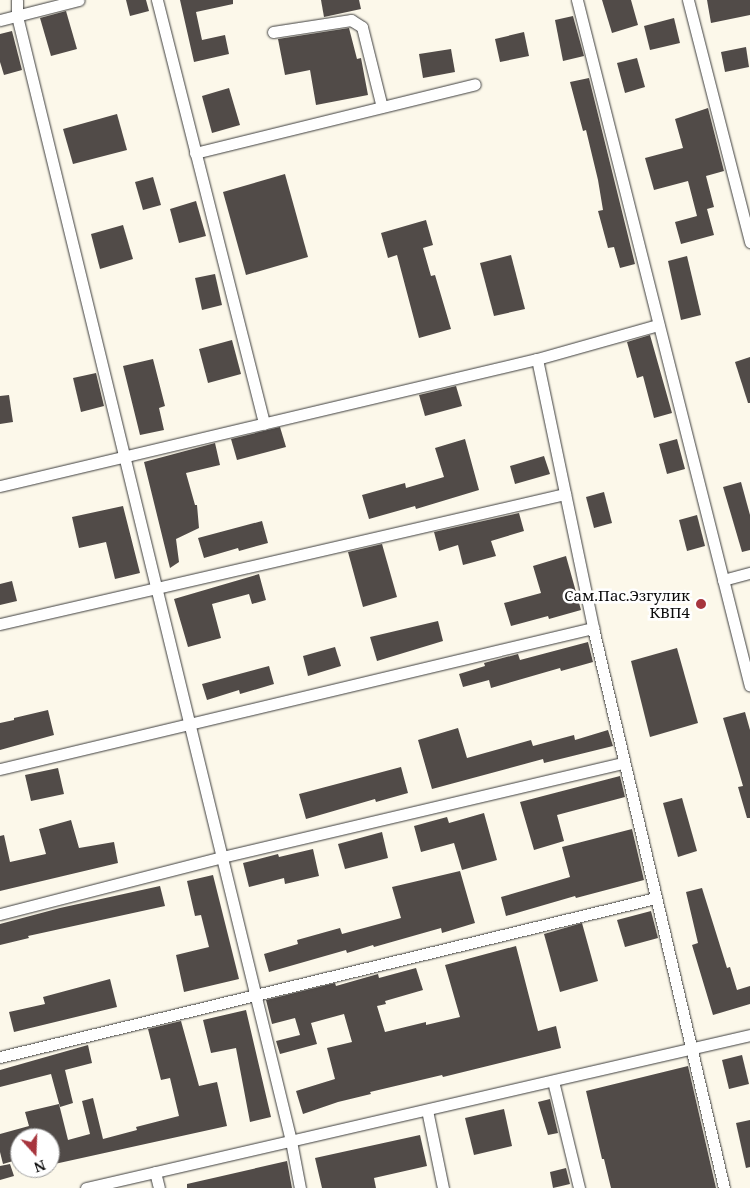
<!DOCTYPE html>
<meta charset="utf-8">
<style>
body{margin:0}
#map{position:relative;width:750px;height:1188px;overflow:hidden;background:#fcf8ea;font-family:"Noto Serif",serif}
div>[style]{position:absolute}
.building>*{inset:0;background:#514b48}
.roads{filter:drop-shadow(0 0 1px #3d3d3d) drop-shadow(0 0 1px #3d3d3d)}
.minor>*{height:11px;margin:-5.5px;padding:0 5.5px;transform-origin:5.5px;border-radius:5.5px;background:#fff}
.dots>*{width:14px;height:14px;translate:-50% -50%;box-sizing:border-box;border:2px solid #fff;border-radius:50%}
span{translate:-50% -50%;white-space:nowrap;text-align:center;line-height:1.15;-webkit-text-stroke:5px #fff;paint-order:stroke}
.poi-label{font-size:15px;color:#0a0a0a}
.right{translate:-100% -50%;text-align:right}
.north{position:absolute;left:10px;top:1128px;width:50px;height:50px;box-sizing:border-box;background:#fff;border:1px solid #9d9d9d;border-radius:50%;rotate:160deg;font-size:14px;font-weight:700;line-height:20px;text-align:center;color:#0a0a0a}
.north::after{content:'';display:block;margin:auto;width:18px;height:22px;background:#a7353d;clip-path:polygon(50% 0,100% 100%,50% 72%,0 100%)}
</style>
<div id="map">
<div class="building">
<i style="clip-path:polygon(126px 0,146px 0,149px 11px,130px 16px)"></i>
<i style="clip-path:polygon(180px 0,233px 0,233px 4px,196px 12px,202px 40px,225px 35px,229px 54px,194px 62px)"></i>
<i style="clip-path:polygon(321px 0,359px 0,361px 9px,324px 17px)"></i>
<i style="clip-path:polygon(602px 0,631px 0,638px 25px,612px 33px)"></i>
<i style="clip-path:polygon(707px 0,750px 0,750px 15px,711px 23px)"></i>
<i style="clip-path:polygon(66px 11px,77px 49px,51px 56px,40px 18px)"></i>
<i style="clip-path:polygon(573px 16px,584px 56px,563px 61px,555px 20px)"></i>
<i style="clip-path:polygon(674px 18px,680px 43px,650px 50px,644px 26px)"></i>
<i style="clip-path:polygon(349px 28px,357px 59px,361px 58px,368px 95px,316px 105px,310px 70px,285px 75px,278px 39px)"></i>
<i style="clip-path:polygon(12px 31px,22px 70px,4px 75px,0 62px,0 34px)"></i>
<i style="clip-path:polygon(524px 32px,529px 56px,500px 62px,495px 39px)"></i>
<i style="clip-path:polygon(746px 47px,749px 67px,725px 72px,721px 52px)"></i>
<i style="clip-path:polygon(451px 49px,455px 72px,423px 78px,419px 54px)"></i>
<i style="clip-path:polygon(637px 58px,645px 87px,625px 93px,617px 63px)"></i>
<i style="clip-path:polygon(589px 78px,635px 264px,620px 268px,614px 247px,608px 248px,598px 211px,603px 210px,598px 180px,586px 130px,583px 131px,570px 82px)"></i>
<i style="clip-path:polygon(229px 88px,240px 125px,212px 133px,202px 96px)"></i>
<i style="clip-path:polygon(708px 108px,724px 171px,706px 176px,714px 207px,707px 209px,714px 235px,681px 244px,675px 222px,697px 216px,688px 181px,654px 190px,645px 158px,683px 148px,675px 119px)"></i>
<i style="clip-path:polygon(117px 114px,127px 150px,73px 164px,63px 129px)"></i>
<i style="clip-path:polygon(285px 174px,308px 257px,246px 275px,223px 192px)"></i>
<i style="clip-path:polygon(153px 177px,161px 205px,143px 210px,135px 182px)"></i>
<i style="clip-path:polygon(196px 201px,206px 236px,179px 243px,170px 209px)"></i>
<i style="clip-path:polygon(426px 220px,433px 245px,423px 248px,431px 276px,435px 275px,451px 329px,419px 338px,397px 255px,388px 258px,381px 233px)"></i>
<i style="clip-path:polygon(123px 225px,133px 259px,100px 269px,91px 234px)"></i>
<i style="clip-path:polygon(511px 255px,525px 309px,494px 316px,480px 263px)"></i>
<i style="clip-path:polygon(687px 256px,701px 315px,681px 320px,668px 261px)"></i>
<i style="clip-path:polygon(215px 274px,222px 305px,202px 310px,195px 278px)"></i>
<i style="clip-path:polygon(650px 335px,672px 413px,654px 418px,643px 376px,637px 378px,627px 342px)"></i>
<i style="clip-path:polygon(232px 340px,241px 374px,208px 383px,199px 349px)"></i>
<i style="clip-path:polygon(750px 357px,750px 403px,748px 403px,735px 362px)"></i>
<i style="clip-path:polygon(153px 359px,165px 406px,159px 408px,164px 430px,140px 435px,123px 366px)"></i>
<i style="clip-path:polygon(96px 373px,104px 406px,81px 412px,73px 378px)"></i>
<i style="clip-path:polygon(456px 386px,462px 406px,425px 416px,419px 395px)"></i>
<i style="clip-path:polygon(9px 395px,13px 422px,0 424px,0 396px)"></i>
<i style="clip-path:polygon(280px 427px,286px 447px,237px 460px,231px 439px)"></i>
<i style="clip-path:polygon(465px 439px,479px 490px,416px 509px,415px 506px,369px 519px,362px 495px,405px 483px,406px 488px,444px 477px,435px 448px)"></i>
<i style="clip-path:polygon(677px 439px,685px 469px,667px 474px,659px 444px)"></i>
<i style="clip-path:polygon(215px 443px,220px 465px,186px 473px,195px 505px,197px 505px,199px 528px,176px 539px,179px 562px,170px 568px,144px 462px)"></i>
<i style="clip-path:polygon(544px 456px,550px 474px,515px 484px,510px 466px)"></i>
<i style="clip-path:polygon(741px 482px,750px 515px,750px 550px,742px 552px,723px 487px)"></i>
<i style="clip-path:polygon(604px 492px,612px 523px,594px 528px,586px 497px)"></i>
<i style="clip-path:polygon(123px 506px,140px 573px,115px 579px,106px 542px,79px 548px,72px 517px)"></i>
<i style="clip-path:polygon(519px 513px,524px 531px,491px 541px,496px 556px,463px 565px,458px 545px,439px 551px,434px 532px)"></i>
<i style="clip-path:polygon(697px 515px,705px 546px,687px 551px,679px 520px)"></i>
<i style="clip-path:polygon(262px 521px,268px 543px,239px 551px,238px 548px,204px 558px,198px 538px)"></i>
<i style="clip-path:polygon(382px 544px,397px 597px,363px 607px,348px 552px)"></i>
<i style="clip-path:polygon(566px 556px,581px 610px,549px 619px,548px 616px,511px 626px,504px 603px,541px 593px,533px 566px)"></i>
<i style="clip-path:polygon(259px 574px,266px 600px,252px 604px,249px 594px,212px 604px,221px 638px,188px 647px,174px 599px)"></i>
<i style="clip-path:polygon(12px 581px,17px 601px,0 605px,0 584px)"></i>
<i style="clip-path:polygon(438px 621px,443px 641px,377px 661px,370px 637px)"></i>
<i style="clip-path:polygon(588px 642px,593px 662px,561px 671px,560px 668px,491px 688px,489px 680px,463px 687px,459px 674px,485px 666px,484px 663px,518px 654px,520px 660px)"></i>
<i style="clip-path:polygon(335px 647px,341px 666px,308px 676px,303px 656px)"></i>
<i style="clip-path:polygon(677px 648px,698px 723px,650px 737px,631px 661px)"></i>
<i style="clip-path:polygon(269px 666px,274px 684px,240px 694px,239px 690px,207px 700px,202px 684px)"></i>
<i style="clip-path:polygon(48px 710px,54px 735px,0 750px,0 723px,14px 720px,14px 718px)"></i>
<i style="clip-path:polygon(745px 712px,750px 730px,750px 818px,747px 818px,738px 787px,743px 786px,723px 718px)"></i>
<i style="clip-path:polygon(458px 728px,467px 758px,531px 740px,533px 746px,574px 735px,575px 740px,608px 730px,613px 746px,544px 763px,543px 759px,432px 789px,418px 740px)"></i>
<i style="clip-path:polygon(401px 767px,408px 793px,376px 802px,375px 799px,306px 819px,299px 794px)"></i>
<i style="clip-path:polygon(58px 768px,64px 794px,31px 801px,25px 775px)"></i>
<i style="clip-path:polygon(620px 776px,625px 797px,557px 815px,564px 841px,534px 850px,520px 802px)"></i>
<i style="clip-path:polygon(682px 798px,697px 851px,678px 857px,663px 803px)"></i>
<i style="clip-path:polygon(484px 813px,497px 860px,462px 870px,454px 843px,421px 852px,414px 826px,447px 817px,449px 823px)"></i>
<i style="clip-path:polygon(71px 820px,79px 848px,114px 842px,118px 863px,0 891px,0 836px,4px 835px,10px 862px,46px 854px,39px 829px)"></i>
<i style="clip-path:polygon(632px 829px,644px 880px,576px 898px,575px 896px,506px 916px,501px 897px,570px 877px,562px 847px)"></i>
<i style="clip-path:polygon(382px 832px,388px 858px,345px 869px,338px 844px)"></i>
<i style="clip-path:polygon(313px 849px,319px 876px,285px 884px,284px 878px,249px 887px,243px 863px,278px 854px,279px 857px)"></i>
<i style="clip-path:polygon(460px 871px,475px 923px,442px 933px,441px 928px,374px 947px,373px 945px,347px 953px,346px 950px,269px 972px,264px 954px,298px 944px,297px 940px,340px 928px,342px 934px,401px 918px,392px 887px)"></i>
<i style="clip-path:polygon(213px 875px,239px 979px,184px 992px,176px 955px,209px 947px,201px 915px,195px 916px,187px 881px)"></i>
<i style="clip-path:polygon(160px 886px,165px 906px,28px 936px,29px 938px,0 945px,0 924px,60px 908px)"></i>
<i style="clip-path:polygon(702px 888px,727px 968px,730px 967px,737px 990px,750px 986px,750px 1004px,713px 1015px,692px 945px,698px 943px,686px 892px)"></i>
<i style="clip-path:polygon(651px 911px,658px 938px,625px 947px,617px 920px)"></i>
<i style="clip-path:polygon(582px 923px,598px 981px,560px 992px,544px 934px)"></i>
<i style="clip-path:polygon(516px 946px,538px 1031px,556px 1026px,561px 1048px,443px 1077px,442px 1075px,370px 1092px,371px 1094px,338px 1102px,303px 1114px,296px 1091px,335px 1079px,327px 1048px,352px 1042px,344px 1014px,311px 1023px,317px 1044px,280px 1054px,276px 1041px,300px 1035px,295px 1018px,272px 1024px,266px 1000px,335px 983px,336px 986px,378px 974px,379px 978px,416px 968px,423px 990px,385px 1001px,386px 1004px,377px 1006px,385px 1032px,426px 1022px,426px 1025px,460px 1017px,445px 965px)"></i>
<i style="clip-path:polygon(110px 979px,117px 1007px,14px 1032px,9px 1012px,45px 1004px,43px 997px)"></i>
<i style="clip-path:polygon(246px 1010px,271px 1117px,250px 1122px,236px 1048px,211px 1053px,203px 1020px)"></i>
<i style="clip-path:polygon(181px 1021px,199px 1086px,217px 1082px,227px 1126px,50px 1165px,50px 1138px,20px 1138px,20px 1159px,3px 1164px,0 1152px,0 1134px,29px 1126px,25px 1112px,59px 1104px,68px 1140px,90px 1134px,82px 1101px,93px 1098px,103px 1139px,137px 1130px,136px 1127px,179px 1116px,170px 1078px,161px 1080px,148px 1029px)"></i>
<i style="clip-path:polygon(88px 1045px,92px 1063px,65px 1070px,73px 1103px,60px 1107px,51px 1074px,0 1087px,0 1070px)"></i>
<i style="clip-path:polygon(742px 1055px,749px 1084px,729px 1089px,722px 1060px)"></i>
<i style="clip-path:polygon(688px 1066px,716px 1188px,611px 1188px,604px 1159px,602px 1159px,586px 1091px)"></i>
<i style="clip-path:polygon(550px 1099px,558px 1133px,548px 1135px,538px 1102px)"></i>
<i style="clip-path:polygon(504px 1109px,512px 1146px,474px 1155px,465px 1118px)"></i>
<i style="clip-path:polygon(750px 1120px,750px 1167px,746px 1168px,736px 1123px)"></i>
<i style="clip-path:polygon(420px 1135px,427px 1166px,374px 1178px,376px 1188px,322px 1188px,315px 1158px)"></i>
<i style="clip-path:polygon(287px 1161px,292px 1188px,187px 1188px,187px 1184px)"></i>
<i style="clip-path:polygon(10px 1164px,14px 1176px,0 1180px,0 1166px)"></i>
<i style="clip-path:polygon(566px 1168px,570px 1184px,553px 1188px,550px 1172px)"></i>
</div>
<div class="roads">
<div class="minor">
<i style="left:17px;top:0;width:16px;rotate:90deg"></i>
<i style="left:17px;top:16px;width:1158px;rotate:76.31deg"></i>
<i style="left:291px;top:1141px;width:48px;rotate:79.2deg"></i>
<i style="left:157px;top:0;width:437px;rotate:75.8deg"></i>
<i style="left:577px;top:0;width:707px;rotate:75.85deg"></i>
<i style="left:688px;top:0;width:250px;rotate:75.6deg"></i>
<i style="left:0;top:20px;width:81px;rotate:-14.2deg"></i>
<i style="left:273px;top:32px;width:79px;rotate:-8.7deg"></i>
<i style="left:351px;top:20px;width:13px;rotate:32deg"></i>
<i style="left:362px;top:27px;width:82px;rotate:76deg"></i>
<i style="left:195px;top:153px;width:288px;rotate:-13.8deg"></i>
<i style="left:537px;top:359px;width:275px;rotate:78.2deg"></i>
<i style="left:593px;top:628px;width:575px;rotate:76.83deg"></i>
<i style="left:0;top:486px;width:552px;rotate:-13.31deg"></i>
<i style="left:537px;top:359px;width:126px;rotate:-15.7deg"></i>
<i style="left:723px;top:580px;width:28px;rotate:-15deg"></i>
<i style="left:0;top:624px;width:580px;rotate:-12.96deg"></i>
<i style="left:0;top:769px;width:610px;rotate:-13.38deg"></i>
<i style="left:0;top:914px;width:229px;rotate:-14.4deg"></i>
<i style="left:222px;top:857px;width:413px;rotate:-13.2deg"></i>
<i style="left:0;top:1057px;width:674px;rotate:-13.64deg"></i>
<i style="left:553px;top:1081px;width:110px;rotate:76.3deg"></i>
<i style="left:427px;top:1110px;width:80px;rotate:78.4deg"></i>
<i style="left:155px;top:1172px;width:16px;rotate:76deg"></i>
<i style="left:86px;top:1188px;width:681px;rotate:-12.98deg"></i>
</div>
</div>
<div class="dots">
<i style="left:701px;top:604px;background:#a7353d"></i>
</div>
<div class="poi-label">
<span class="right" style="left:690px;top:604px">Сам.Пас.Эзгулик<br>КВП4</span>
</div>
<div class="north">N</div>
</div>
